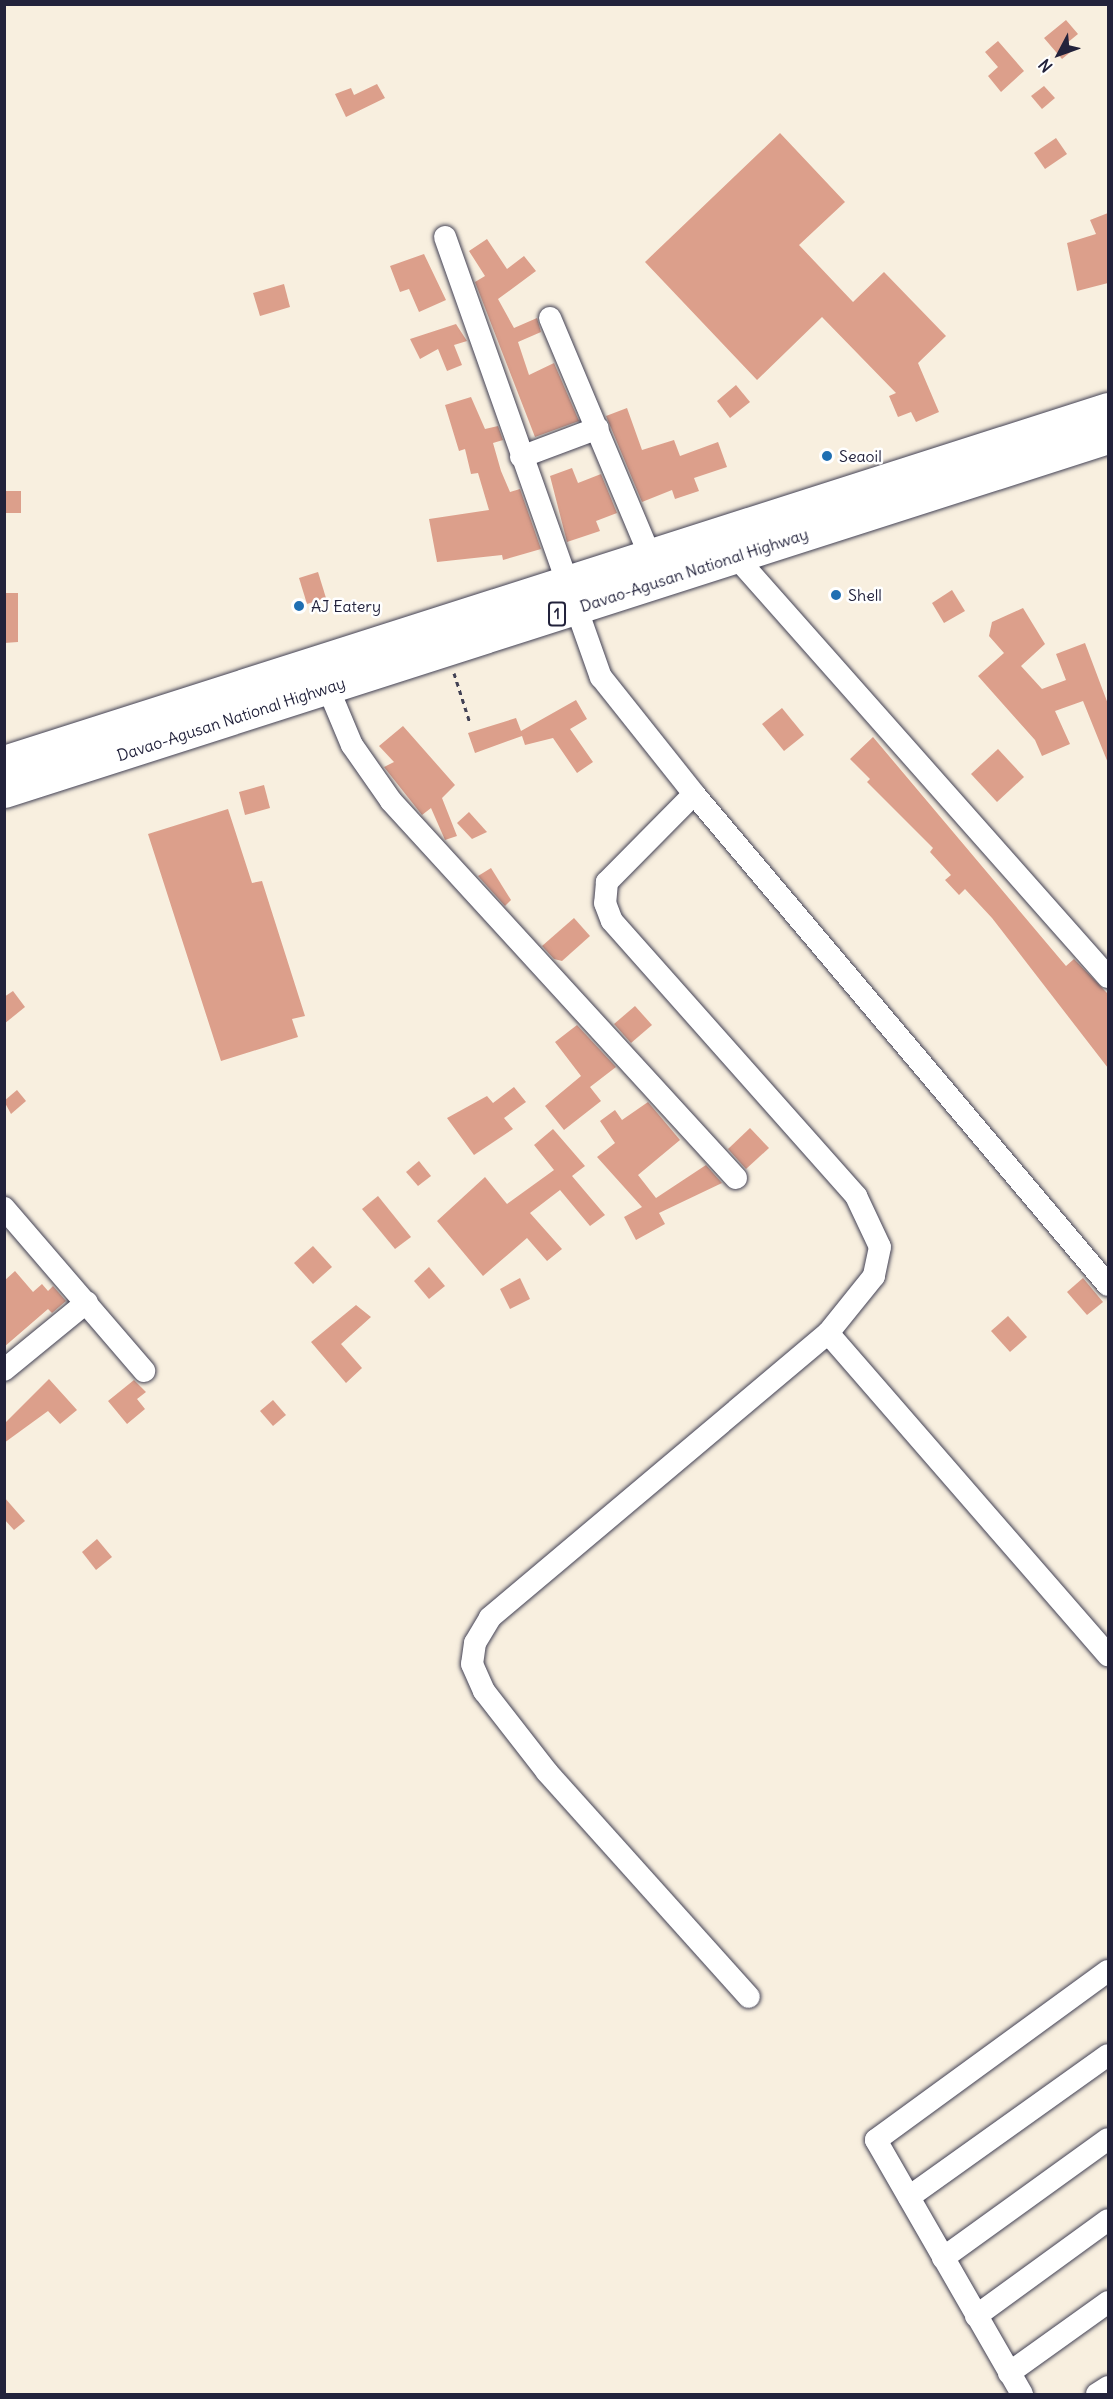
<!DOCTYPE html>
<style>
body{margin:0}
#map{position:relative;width:1113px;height:2399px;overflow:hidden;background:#f8efdf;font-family:Delius,sans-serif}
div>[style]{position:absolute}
.building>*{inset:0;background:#dc9f8b}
.path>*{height:3px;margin-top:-1.5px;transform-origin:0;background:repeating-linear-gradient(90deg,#424154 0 4.5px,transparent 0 9px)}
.roads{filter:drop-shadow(0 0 2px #424154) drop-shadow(0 0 2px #424154)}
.minor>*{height:22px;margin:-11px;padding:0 11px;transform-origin:11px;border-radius:11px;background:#fff}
.highway>*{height:33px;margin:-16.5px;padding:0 16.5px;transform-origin:16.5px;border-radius:16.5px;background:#fff}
.dots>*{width:16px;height:16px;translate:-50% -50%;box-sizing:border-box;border:3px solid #fff;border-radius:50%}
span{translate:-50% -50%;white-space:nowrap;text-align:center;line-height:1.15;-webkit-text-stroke:5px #fff;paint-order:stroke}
.shield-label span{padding:2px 4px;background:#fff;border:2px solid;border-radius:4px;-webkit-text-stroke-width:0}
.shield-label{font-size:15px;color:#22223b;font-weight:700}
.poi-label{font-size:16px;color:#22223b}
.left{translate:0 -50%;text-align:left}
.street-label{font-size:16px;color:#22223b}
.frame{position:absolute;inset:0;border:6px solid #22223b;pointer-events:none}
.north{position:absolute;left:1029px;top:24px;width:60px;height:60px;-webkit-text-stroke:4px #fff;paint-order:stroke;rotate:229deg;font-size:16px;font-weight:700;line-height:24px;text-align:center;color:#22223b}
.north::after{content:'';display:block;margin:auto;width:21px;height:27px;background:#22223b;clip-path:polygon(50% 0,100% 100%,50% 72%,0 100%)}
</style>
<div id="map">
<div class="building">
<i style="clip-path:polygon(1066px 20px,1078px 34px,1067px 43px,1073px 50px,1062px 59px,1044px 38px)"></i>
<i style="clip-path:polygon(998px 41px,1024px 71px,1001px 92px,988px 76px,998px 67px,985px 52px)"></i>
<i style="clip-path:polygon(377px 84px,385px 98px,346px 117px,335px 94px,351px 88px,354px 95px)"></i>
<i style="clip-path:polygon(1044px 86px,1055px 98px,1042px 109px,1031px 96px)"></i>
<i style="clip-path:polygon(780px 133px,845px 202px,799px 245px,853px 302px,884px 272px,946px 336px,918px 363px,939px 412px,916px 422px,911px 412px,898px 417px,889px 396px,896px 393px,822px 317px,757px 380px,645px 262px)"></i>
<i style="clip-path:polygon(1056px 138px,1067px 154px,1045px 169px,1034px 153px)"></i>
<i style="clip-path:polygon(1108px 213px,1108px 283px,1077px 291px,1067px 243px,1096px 234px,1090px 220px)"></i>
<i style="clip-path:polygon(487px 239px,507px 269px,524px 256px,536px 271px,498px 299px,514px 328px,537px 318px,541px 332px,518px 342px,529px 375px,554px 363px,579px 421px,535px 437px,475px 282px,485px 276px,469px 251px)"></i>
<i style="clip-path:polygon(424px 254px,446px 300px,419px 312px,409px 289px,400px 292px,390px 266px)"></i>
<i style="clip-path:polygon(284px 284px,290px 307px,260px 316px,253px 293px)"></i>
<i style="clip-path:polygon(456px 324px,467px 341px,454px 345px,462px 365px,447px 371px,438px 349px,420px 359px,410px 339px)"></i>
<i style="clip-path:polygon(736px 385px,750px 402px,730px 418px,717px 401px)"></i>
<i style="clip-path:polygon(471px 397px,485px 429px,498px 426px,503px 440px,493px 443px,501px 471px,510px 492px,520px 489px,541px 549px,503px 560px,502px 555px,437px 562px,429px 519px,489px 510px,478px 473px,471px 474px,465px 449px,459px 451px,445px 405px)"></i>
<i style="clip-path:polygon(627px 408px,642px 450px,674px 440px,680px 456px,718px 442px,727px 467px,694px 478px,699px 491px,675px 499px,672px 490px,642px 502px,606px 416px)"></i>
<i style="clip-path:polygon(572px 468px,578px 483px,601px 474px,617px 513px,596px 521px,600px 531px,567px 542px,550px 476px)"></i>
<i style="clip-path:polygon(4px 491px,21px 491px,21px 513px,4px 513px)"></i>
<i style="clip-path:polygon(318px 572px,326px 598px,307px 604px,299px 578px)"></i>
<i style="clip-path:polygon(952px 590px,965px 611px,944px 623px,932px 603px)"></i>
<i style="clip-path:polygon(4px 593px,18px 593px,18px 642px,4px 643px)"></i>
<i style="clip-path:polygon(1023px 608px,1045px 644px,1021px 666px,1042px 689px,1066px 680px,1056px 654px,1085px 643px,1108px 704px,1108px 763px,1083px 701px,1055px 711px,1070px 744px,1042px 756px,1035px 740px,978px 676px,1004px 653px,989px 636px,992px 622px)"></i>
<i style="clip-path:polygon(576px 700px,587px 719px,570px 729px,593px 762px,577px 773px,553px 738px,525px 745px,522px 736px,475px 753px,468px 733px,516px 718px,521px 731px)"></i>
<i style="clip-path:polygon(782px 708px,804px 735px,784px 751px,762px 724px)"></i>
<i style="clip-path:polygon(403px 726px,455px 785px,442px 798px,457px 836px,445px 840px,431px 808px,422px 815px,384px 767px,394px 762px,379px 746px)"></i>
<i style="clip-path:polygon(873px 737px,1066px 966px,1074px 959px,1108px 994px,1108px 1068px,992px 918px,965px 889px,959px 895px,945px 880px,951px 875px,930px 852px,933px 848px,867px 782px,870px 779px,850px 759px)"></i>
<i style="clip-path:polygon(998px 749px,1024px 777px,997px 802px,971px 774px)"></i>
<i style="clip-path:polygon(264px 785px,270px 808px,245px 815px,239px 792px)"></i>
<i style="clip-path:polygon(228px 809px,252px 883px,262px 881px,305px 1016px,292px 1019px,298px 1037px,221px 1061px,148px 834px)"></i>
<i style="clip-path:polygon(469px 812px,487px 832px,472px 839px,457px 823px)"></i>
<i style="clip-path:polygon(491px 868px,511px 900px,505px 906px,478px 876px)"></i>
<i style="clip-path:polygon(574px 918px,590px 936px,562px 961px,554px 959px,542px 946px)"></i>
<i style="clip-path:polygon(13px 991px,25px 1007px,4px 1024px,4px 997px)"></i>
<i style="clip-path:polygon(635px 1006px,652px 1025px,631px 1043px,614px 1024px)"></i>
<i style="clip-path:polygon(577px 1025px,616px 1067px,590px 1087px,601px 1101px,564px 1130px,545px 1106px,581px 1076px,555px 1042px)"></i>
<i style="clip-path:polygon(514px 1087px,526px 1102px,504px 1118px,513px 1129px,474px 1155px,447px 1118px,487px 1096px,493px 1103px)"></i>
<i style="clip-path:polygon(17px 1090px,26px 1101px,11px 1114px,4px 1101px)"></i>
<i style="clip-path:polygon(648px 1102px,680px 1140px,638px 1175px,656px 1198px,706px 1165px,722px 1183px,659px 1213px,665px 1224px,636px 1240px,624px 1217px,642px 1207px,597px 1157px,615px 1143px,600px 1121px,615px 1110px,622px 1120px)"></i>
<i style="clip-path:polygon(750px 1128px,769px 1148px,746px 1169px,728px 1149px)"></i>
<i style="clip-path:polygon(553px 1129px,585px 1166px,572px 1176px,605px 1215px,590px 1226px,560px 1190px,530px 1213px,562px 1249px,547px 1261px,527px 1238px,483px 1276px,437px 1221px,485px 1177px,507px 1204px,554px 1170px,534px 1145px)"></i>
<i style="clip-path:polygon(419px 1161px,431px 1176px,418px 1186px,406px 1172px)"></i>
<i style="clip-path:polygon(378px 1196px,411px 1237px,395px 1249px,362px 1209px)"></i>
<i style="clip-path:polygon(313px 1246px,332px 1267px,313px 1284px,294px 1263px)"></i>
<i style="clip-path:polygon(429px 1267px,445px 1286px,429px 1299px,414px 1281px)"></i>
<i style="clip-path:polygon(15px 1271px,33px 1292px,42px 1284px,48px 1291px,53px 1286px,66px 1301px,52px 1313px,48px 1309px,4px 1347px,4px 1281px)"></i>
<i style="clip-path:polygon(520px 1278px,530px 1299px,510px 1309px,500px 1289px)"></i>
<i style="clip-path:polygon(1083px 1278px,1103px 1302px,1087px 1315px,1067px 1292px)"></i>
<i style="clip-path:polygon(356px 1305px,371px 1317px,341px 1344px,362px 1368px,346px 1383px,311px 1342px)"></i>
<i style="clip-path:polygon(1008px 1316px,1027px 1337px,1010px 1352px,991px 1331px)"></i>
<i style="clip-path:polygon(49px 1379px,77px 1410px,60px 1424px,48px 1411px,4px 1443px,4px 1424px)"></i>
<i style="clip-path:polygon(134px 1380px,146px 1392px,137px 1399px,145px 1409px,127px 1424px,108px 1401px)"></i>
<i style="clip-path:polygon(273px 1400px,286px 1415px,273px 1426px,260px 1411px)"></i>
<i style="clip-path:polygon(4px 1497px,25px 1521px,14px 1530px,4px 1519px)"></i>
<i style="clip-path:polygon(97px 1539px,112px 1557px,96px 1570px,82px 1552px)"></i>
</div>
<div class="path">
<i style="left:454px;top:673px;width:52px;rotate:72.3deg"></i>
</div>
<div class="roads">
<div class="minor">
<i style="left:445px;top:237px;width:467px;rotate:70.5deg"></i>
<i style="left:601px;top:677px;width:149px;rotate:51.5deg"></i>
<i style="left:694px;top:794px;width:642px;rotate:49.86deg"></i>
<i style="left:550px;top:318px;width:258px;rotate:67.2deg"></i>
<i style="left:521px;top:457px;width:82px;rotate:-20.6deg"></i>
<i style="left:732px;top:544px;width:14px;rotate:73deg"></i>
<i style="left:736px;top:557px;width:561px;rotate:48.47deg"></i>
<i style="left:328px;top:688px;width:62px;rotate:67.2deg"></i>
<i style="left:352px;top:745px;width:68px;rotate:55.1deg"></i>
<i style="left:391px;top:801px;width:511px;rotate:47.54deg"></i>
<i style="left:694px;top:794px;width:124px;rotate:134.7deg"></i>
<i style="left:607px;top:882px;width:21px;rotate:95deg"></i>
<i style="left:605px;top:903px;width:19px;rotate:69deg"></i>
<i style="left:612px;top:921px;width:368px;rotate:48.4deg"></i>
<i style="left:856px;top:1196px;width:56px;rotate:64.8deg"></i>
<i style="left:880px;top:1247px;width:30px;rotate:102deg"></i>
<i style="left:874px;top:1276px;width:73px;rotate:128.9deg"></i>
<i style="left:828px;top:1333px;width:442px;rotate:139.9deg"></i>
<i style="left:490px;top:1618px;width:29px;rotate:121deg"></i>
<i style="left:475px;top:1643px;width:21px;rotate:98deg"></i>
<i style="left:472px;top:1664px;width:30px;rotate:66deg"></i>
<i style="left:484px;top:1691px;width:103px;rotate:52.1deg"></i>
<i style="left:547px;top:1772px;width:302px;rotate:48.1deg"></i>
<i style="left:4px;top:1208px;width:215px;rotate:49.3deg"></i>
<i style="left:828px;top:1333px;width:427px;rotate:49deg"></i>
<i style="left:4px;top:1370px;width:107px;rotate:-39.3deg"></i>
<i style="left:909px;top:2197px;width:244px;rotate:-35.5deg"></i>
<i style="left:943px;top:2258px;width:203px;rotate:-35.8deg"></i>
<i style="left:976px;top:2316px;width:163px;rotate:-36deg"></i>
<i style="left:1009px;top:2373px;width:122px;rotate:-35.6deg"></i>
<i style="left:1022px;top:2394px;width:293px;rotate:-119.9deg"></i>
<i style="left:876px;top:2140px;width:287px;rotate:-36.1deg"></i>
<i style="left:1097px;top:2394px;width:13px;rotate:-32deg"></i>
</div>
<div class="highway">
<i style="left:4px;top:762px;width:1159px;rotate:-17.73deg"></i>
<i style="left:4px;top:791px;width:1159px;rotate:-17.78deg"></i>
</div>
</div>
<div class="dots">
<i style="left:827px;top:456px;background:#1f6fb2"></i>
<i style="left:836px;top:595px;background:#1f6fb2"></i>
<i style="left:299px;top:606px;background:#1f6fb2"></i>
</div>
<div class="shield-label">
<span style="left:557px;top:614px">1</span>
</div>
<div class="poi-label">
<span class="left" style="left:839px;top:456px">Seaoil</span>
<span class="left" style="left:848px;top:595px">Shell</span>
<span class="left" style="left:311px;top:606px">AJ Eatery</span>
</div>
<div class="street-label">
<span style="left:694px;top:570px;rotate:-18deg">Davao-Agusan National Highway</span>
<span style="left:231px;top:719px;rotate:-18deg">Davao-Agusan National Highway</span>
</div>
<div class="frame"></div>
<div class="north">N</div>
</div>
